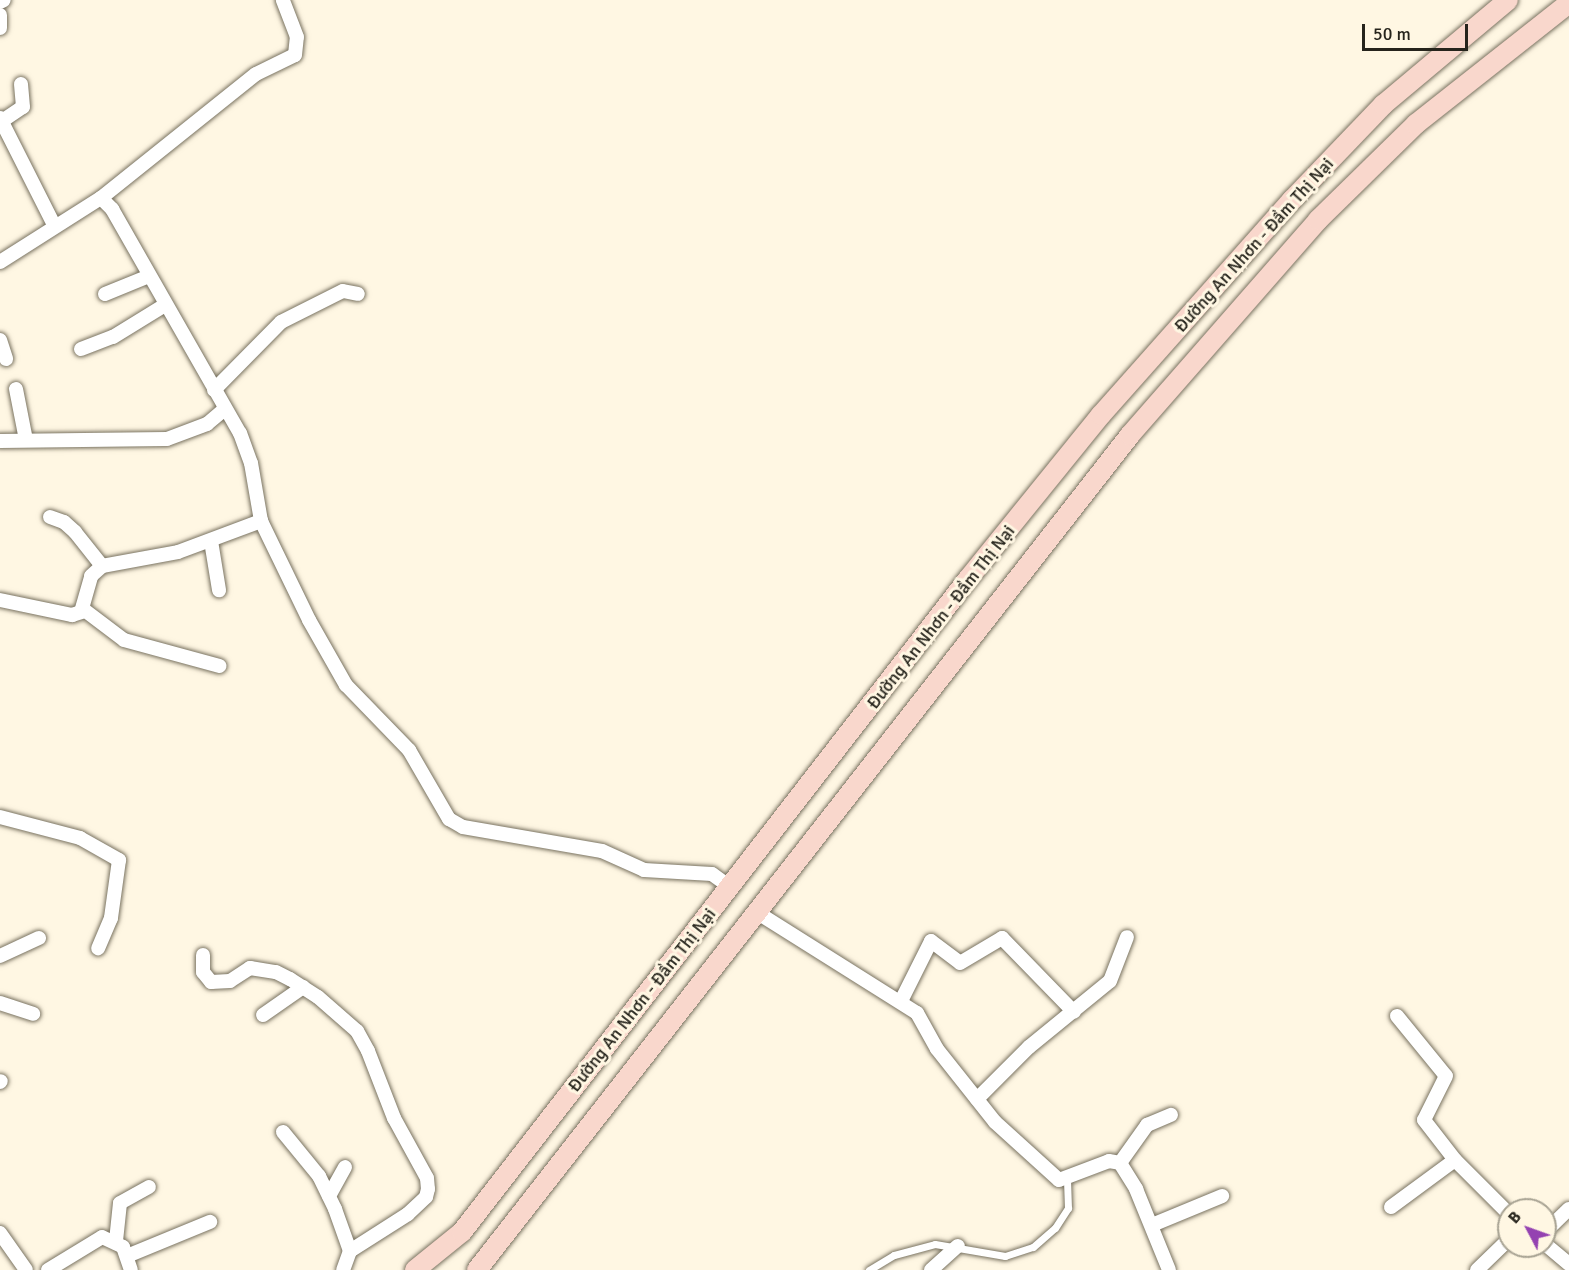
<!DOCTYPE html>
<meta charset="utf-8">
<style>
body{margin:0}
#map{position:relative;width:1569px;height:1270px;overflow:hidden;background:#fff7e3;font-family:Signika,sans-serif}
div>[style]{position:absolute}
.roads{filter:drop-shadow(0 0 2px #797260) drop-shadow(0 0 2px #797260)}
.lane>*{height:7px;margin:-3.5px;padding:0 3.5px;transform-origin:3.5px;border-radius:3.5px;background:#fff}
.street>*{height:14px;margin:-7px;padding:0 7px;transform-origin:7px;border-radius:7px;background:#fff}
.secondary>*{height:20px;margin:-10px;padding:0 10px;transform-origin:10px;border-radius:10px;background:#f9d7cc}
span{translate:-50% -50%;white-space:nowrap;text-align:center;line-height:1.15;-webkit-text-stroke:6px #fff7e3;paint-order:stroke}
.street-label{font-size:18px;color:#26241c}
.north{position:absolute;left:1497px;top:1198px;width:60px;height:60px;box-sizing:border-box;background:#fff7e3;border:2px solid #a8a393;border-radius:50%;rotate:311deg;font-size:16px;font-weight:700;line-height:24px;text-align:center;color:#26241c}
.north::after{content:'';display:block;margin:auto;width:21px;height:27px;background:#9442b1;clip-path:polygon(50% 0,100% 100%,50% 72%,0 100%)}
.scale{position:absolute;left:1362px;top:24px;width:106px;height:27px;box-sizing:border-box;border:3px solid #26241c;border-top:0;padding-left:8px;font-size:18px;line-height:21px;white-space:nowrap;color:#26241c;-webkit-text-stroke:4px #fff7e3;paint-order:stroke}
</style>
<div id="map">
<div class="roads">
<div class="lane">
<i style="left:869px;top:1270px;width:29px;rotate:-31deg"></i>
<i style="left:894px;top:1255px;width:42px;rotate:-15deg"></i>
<i style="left:935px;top:1244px;width:71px;rotate:9.7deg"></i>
<i style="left:1005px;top:1256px;width:29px;rotate:-18deg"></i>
<i style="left:1033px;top:1247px;width:29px;rotate:-41deg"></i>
<i style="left:1055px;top:1228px;width:24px;rotate:-57deg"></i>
<i style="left:1068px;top:1208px;width:28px;rotate:-92deg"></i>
</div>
<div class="street">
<i style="left:0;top:2px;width:4px;rotate:-27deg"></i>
<i style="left:0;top:15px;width:13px;rotate:90deg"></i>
<i style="left:0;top:118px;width:120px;rotate:63.2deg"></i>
<i style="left:2px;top:121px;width:25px;rotate:-34deg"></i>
<i style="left:23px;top:107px;width:23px;rotate:-95deg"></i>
<i style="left:101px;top:198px;width:198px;rotate:-38.7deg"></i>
<i style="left:256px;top:74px;width:43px;rotate:-26deg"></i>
<i style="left:295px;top:55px;width:18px;rotate:-84deg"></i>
<i style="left:297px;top:37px;width:40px;rotate:-111deg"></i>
<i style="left:0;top:262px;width:120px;rotate:-32.4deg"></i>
<i style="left:101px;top:198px;width:16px;rotate:45deg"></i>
<i style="left:112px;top:209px;width:258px;rotate:60.3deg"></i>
<i style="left:240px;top:433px;width:32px;rotate:70deg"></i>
<i style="left:251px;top:463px;width:59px;rotate:80.2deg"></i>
<i style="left:261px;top:521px;width:110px;rotate:64.1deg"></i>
<i style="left:309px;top:620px;width:75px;rotate:60.4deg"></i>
<i style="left:346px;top:685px;width:91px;rotate:45.9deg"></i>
<i style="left:409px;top:750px;width:80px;rotate:59.9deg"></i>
<i style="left:449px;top:819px;width:16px;rotate:30deg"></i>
<i style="left:463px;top:827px;width:141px;rotate:9.8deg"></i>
<i style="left:602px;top:851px;width:46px;rotate:24.3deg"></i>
<i style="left:644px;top:870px;width:68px;rotate:3.4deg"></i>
<i style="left:712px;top:874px;width:22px;rotate:36deg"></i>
<i style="left:105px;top:294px;width:48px;rotate:-22.2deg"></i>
<i style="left:0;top:340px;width:20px;rotate:72deg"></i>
<i style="left:81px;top:349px;width:34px;rotate:-21deg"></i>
<i style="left:113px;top:337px;width:61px;rotate:-31.6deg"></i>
<i style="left:16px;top:389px;width:52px;rotate:78.9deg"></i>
<i style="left:214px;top:390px;width:95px;rotate:-45.4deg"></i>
<i style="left:281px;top:322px;width:69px;rotate:-26.6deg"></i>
<i style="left:343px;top:291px;width:15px;rotate:11deg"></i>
<i style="left:0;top:441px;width:167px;rotate:-0.7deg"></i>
<i style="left:167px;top:439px;width:43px;rotate:-20.6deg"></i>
<i style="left:207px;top:424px;width:23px;rotate:-40deg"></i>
<i style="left:50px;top:517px;width:15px;rotate:20deg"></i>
<i style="left:64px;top:522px;width:15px;rotate:42deg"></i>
<i style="left:75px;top:532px;width:43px;rotate:51.5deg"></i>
<i style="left:211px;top:541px;width:50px;rotate:80.7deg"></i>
<i style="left:0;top:600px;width:74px;rotate:11.8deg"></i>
<i style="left:72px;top:615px;width:9px;rotate:-18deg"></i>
<i style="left:81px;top:612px;width:37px;rotate:-74deg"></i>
<i style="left:91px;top:576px;width:15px;rotate:-42deg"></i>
<i style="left:102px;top:566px;width:77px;rotate:-10.4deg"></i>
<i style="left:178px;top:552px;width:89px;rotate:-20.5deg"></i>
<i style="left:83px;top:609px;width:51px;rotate:37.1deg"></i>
<i style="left:124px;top:640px;width:99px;rotate:15.2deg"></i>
<i style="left:0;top:817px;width:83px;rotate:14.7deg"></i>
<i style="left:80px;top:838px;width:45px;rotate:29.4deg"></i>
<i style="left:119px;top:860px;width:59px;rotate:97.9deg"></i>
<i style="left:111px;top:918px;width:33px;rotate:113deg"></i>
<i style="left:758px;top:913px;width:188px;rotate:32.2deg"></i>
<i style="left:917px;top:1013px;width:41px;rotate:60.9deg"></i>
<i style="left:937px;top:1049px;width:93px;rotate:51.5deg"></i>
<i style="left:995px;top:1122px;width:86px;rotate:42.2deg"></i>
<i style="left:1059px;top:1180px;width:53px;rotate:-20.8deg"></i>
<i style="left:1109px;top:1161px;width:11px;rotate:10deg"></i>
<i style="left:1120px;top:1163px;width:31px;rotate:58deg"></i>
<i style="left:1136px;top:1189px;width:87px;rotate:67.8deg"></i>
<i style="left:203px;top:955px;width:17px;rotate:90deg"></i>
<i style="left:203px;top:972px;width:13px;rotate:51deg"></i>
<i style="left:211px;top:982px;width:19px;rotate:-3deg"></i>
<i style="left:230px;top:981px;width:24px;rotate:-33deg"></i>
<i style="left:250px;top:968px;width:26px;rotate:9deg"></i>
<i style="left:276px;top:972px;width:16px;rotate:27deg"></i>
<i style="left:290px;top:979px;width:33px;rotate:33deg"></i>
<i style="left:318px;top:997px;width:52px;rotate:41.1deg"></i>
<i style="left:357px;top:1031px;width:23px;rotate:61deg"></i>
<i style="left:368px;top:1051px;width:72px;rotate:68.8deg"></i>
<i style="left:394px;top:1118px;width:68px;rotate:61.2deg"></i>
<i style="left:427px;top:1178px;width:11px;rotate:85deg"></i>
<i style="left:428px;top:1189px;width:8px;rotate:104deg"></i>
<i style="left:426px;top:1197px;width:25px;rotate:137deg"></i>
<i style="left:408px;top:1214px;width:69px;rotate:147.5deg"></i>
<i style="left:0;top:956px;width:43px;rotate:-24.8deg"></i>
<i style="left:901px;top:1001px;width:67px;rotate:-63.4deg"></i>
<i style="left:931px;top:941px;width:36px;rotate:37deg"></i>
<i style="left:960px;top:963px;width:49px;rotate:-30.8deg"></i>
<i style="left:1002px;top:938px;width:103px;rotate:45.8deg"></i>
<i style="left:0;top:1003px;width:35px;rotate:18deg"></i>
<i style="left:263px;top:1015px;width:49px;rotate:-35deg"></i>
<i style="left:1397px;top:1016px;width:77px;rotate:50.8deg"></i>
<i style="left:1446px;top:1076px;width:49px;rotate:116.6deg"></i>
<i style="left:1424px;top:1120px;width:51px;rotate:52.2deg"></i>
<i style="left:0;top:1082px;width:1px;rotate:-45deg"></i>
<i style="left:977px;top:1099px;width:74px;rotate:-45deg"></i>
<i style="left:1029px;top:1047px;width:104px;rotate:-39.2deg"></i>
<i style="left:1110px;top:981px;width:47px;rotate:-68.9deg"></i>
<i style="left:283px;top:1132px;width:57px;rotate:50.7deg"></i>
<i style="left:319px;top:1176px;width:37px;rotate:64deg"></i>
<i style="left:335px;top:1209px;width:45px;rotate:70.3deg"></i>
<i style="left:350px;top:1251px;width:20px;rotate:110deg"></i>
<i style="left:1120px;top:1163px;width:47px;rotate:-54.6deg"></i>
<i style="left:1147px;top:1125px;width:26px;rotate:-23deg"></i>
<i style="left:329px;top:1196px;width:33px;rotate:-61deg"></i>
<i style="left:1391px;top:1207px;width:79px;rotate:-36.3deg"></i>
<i style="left:1455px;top:1160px;width:76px;rotate:45deg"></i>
<i style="left:1152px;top:1225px;width:76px;rotate:-22.5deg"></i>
<i style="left:1545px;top:1232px;width:33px;rotate:-44deg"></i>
<i style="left:0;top:1233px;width:45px;rotate:54.9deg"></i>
<i style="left:116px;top:1241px;width:38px;rotate:-84deg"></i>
<i style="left:120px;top:1203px;width:33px;rotate:-29deg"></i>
<i style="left:1545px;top:1244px;width:31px;rotate:40deg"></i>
<i style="left:127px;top:1256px;width:90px;rotate:-22.3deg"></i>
<i style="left:48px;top:1270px;width:63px;rotate:-31.4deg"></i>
<i style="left:102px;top:1237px;width:23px;rotate:25deg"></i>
<i style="left:123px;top:1247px;width:24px;rotate:71deg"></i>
<i style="left:931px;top:1270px;width:36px;rotate:-42deg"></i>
<i style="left:1477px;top:1270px;width:45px;rotate:-44.1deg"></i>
</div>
<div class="secondary">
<i style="left:415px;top:1270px;width:60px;rotate:-39deg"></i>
<i style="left:462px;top:1232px;width:826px;rotate:-52.23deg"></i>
<i style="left:968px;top:579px;width:211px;rotate:-51deg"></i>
<i style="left:1101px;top:415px;width:288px;rotate:-48.4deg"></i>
<i style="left:1292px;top:200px;width:132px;rotate:-46.2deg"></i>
<i style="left:1383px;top:105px;width:163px;rotate:-40deg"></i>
<i style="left:477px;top:1270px;width:1060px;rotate:-51.97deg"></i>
<i style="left:1130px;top:435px;width:286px;rotate:-48.8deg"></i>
<i style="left:1318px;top:220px;width:137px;rotate:-44.4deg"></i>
<i style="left:1416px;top:124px;width:195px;rotate:-38.3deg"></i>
</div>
</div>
<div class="street-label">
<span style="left:1254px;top:245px;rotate:-48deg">Đường An Nhơn - Đầm Thị Nại</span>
<span style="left:941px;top:617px;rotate:-52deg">Đường An Nhơn - Đầm Thị Nại</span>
<span style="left:642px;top:1000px;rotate:-52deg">Đường An Nhơn - Đầm Thị Nại</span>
</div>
<div class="north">B</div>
<div class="scale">50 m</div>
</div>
